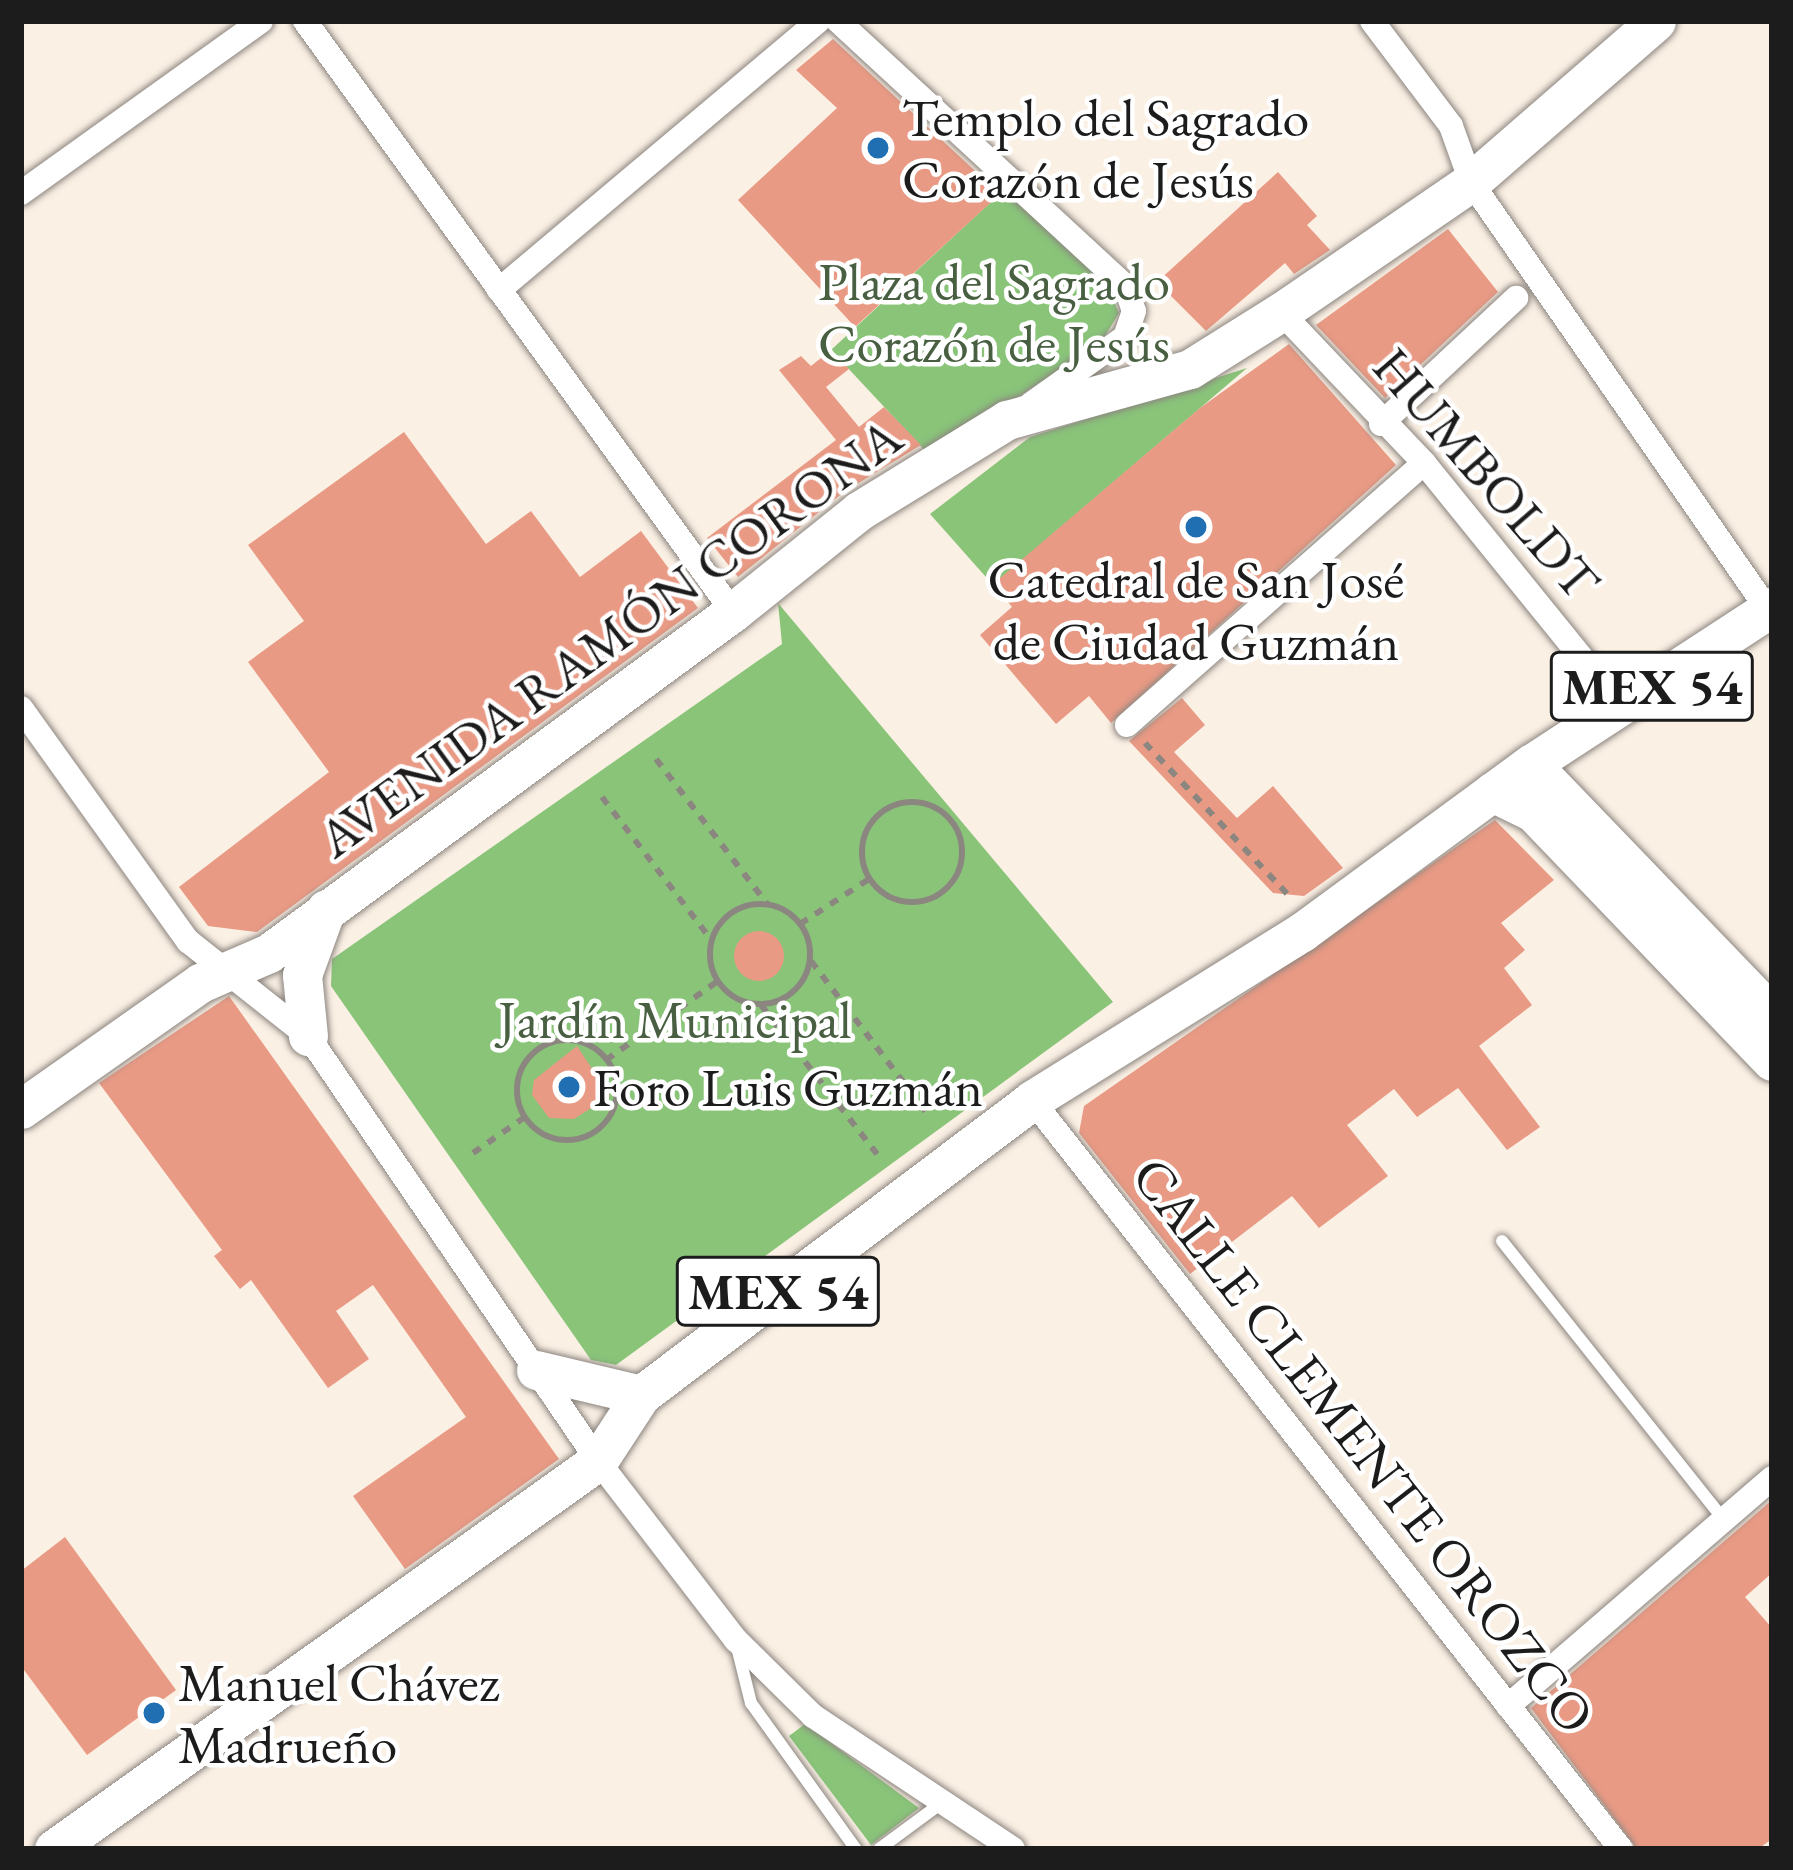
<!DOCTYPE html>
<meta charset="utf-8">
<style>
body{margin:0}
#map{position:relative;width:1793px;height:1870px;overflow:hidden;background:#fbf0e4;font-family:"EB Garamond",serif}
div>[style]{position:absolute}
.green>*{inset:0;background:#89c479}
.building>*{inset:0;background:#e99a84}
.round{border-radius:50%}
.path>*{height:6px;margin-top:-3px;transform-origin:0;background:repeating-linear-gradient(90deg,#8c8680 0 9px,transparent 0 18px)}
.path>.ring{margin:-3px;padding:0;box-sizing:content-box;background:none;border:6px solid #8c8680;border-radius:50%}
.roads{filter:drop-shadow(0 0 3px #8c8680) drop-shadow(0 0 3px #8c8680)}
.lane>*{height:12px;margin:-6px;padding:0 6px;transform-origin:6px;border-radius:6px;background:#fff}
.street>*{height:24px;margin:-12px;padding:0 12px;transform-origin:12px;border-radius:12px;background:#fff}
.primary>*{height:39px;margin:-19.5px;padding:0 19.5px;transform-origin:19.5px;border-radius:19.5px;background:#fff}
.dots>*{width:33px;height:33px;translate:-50% -50%;box-sizing:border-box;border:6px solid #fff;border-radius:50%}
span{translate:-50% -50%;white-space:nowrap;text-align:center;line-height:1.15;-webkit-text-stroke:9px #fff;paint-order:stroke}
.shield-label span{padding:3px 9px;background:#fff;border:3px solid;border-radius:9px;-webkit-text-stroke-width:0}
.shield-label{font-size:51px;color:#1c1c1c;font-weight:700}
.poi-label{font-size:54px;color:#1c1c1c}
.left{translate:0 -50%;text-align:left}
.park-label{font-size:54px;color:#485f41}
.street-label{font-size:54px;color:#1c1c1c}
.frame{position:absolute;inset:0;border:24px solid #1c1c1c;pointer-events:none}
</style>
<div id="map">
<div class="green">
<i style="clip-path:polygon(1005px 189px,1106px 283px,1119px 313px,1102px 341px,930px 456px,831px 350px)"></i>
<i style="clip-path:polygon(1247px 368px,993px 585px,930px 514px,1030px 437px)"></i>
<i style="clip-path:polygon(778px 603px,1113px 1002px,616px 1365px,591px 1360px,331px 986px,332px 959px,782px 644px)"></i>
<i style="clip-path:polygon(805px 1724px,919px 1808px,871px 1845px,789px 1736px)"></i>
</div>
<div class="building">
<i style="clip-path:polygon(833px 39px,1000px 194px,855px 327px,738px 200px,837px 108px,796px 70px)"></i>
<i style="clip-path:polygon(1278px 172px,1317px 216px,1307px 225px,1330px 250px,1294px 274px,1285px 263px,1206px 331px,1157px 282px)"></i>
<i style="clip-path:polygon(1448px 229px,1498px 292px,1385px 398px,1316px 325px)"></i>
<i style="clip-path:polygon(1289px 344px,1396px 465px,1111px 723px,1089px 696px,1056px 724px,980px 635px,1012px 607px,993px 584px,1200px 408px)"></i>
<i style="clip-path:polygon(831px 350px,849px 369px,826px 387px,859px 427px,884px 407px,921px 445px,844px 492px,738px 577px,707px 538px,836px 440px,779px 370px,801px 356px,811px 366px)"></i>
<i style="clip-path:polygon(404px 432px,486px 544px,531px 511px,580px 577px,641px 531px,698px 608px,257px 932px,208px 926px,179px 887px,329px 772px,248px 662px,304px 621px,248px 545px)"></i>
<i style="clip-path:polygon(1182px 698px,1205px 725px,1174px 752px,1237px 818px,1273px 786px,1343px 868px,1304px 896px,1273px 893px,1129px 741px)"></i>
<i style="clip-path:polygon(1495px 820px,1554px 880px,1501px 923px,1525px 950px,1504px 968px,1532px 1005px,1479px 1046px,1540px 1127px,1507px 1150px,1458px 1088px,1417px 1117px,1394px 1089px,1347px 1125px,1388px 1176px,1319px 1228px,1292px 1196px,1190px 1274px,1079px 1133px,1084px 1106px)"></i>
<i class="round" style="left:734px;top:931px;width:50px;height:50px"></i>
<i style="clip-path:polygon(229px 996px,559px 1459px,405px 1569px,353px 1496px,466px 1417px,373px 1285px,336px 1311px,369px 1359px,328px 1388px,251px 1280px,240px 1289px,214px 1256px,222px 1250px,99px 1083px)"></i>
<i style="clip-path:polygon(577px 1046px,610px 1096px,574px 1119px,549px 1118px,532px 1095px,534px 1080px)"></i>
<i style="clip-path:polygon(1772px 1500px,1772px 1573px,1745px 1597px,1772px 1628px,1772px 1839px,1758px 1849px,1637px 1849px,1531px 1708px)"></i>
<i style="clip-path:polygon(65px 1537px,176px 1690px,87px 1755px,21px 1666px,21px 1571px)"></i>
</div>
<div class="path">
<i style="left:1145px;top:743px;width:214px;rotate:46.7deg"></i>
<i style="left:656px;top:759px;width:184px;rotate:52.5deg"></i>
<i style="left:602px;top:797px;width:181px;rotate:52.6deg"></i>
<i class="ring" style="left:862px;top:802px;width:94px;height:94px"></i>
<i class="ring" style="left:710px;top:904px;width:94px;height:94px"></i>
<i style="left:800px;top:924px;width:82px;rotate:-33.1deg"></i>
<i style="left:811px;top:961px;width:195px;rotate:52.7deg"></i>
<i style="left:761px;top:1005px;width:189px;rotate:52.1deg"></i>
<i class="ring" style="left:517px;top:1040px;width:94px;height:94px"></i>
<i style="left:606px;top:1060px;width:137px;rotate:-35.2deg"></i>
<i style="left:473px;top:1153px;width:63px;rotate:-34.7deg"></i>
</div>
<div class="roads">
<div class="lane">
<i style="left:1502px;top:1241px;width:357px;rotate:51.5deg"></i>
<i style="left:737px;top:1647px;width:58px;rotate:76deg"></i>
<i style="left:751px;top:1703px;width:180px;rotate:54.3deg"></i>
<i style="left:879px;top:1849px;width:76px;rotate:-36.4deg"></i>
</div>
<div class="street">
<i style="left:305px;top:21px;width:730px;rotate:54.09deg"></i>
<i style="left:838px;top:21px;width:392px;rotate:42.7deg"></i>
<i style="left:1126px;top:287px;width:25px;rotate:72deg"></i>
<i style="left:1134px;top:311px;width:28px;rotate:109deg"></i>
<i style="left:1125px;top:337px;width:115px;rotate:144.5deg"></i>
<i style="left:1372px;top:21px;width:131px;rotate:53deg"></i>
<i style="left:1451px;top:126px;width:59px;rotate:70.3deg"></i>
<i style="left:1471px;top:182px;width:521px;rotate:55.24deg"></i>
<i style="left:21px;top:193px;width:295px;rotate:-35.6deg"></i>
<i style="left:499px;top:290px;width:417px;rotate:-40.1deg"></i>
<i style="left:1294px;top:326px;width:189px;rotate:46.5deg"></i>
<i style="left:1424px;top:463px;width:286px;rotate:51deg"></i>
<i style="left:1381px;top:424px;width:185px;rotate:-43deg"></i>
<i style="left:21px;top:708px;width:287px;rotate:54.4deg"></i>
<i style="left:188px;top:941px;width:153px;rotate:38.4deg"></i>
<i style="left:308px;top:1036px;width:515px;rotate:55.69deg"></i>
<i style="left:598px;top:1461px;width:226px;rotate:52.4deg"></i>
<i style="left:736px;top:1640px;width:108px;rotate:44.6deg"></i>
<i style="left:813px;top:1716px;width:240px;rotate:33.6deg"></i>
<i style="left:1127px;top:725px;width:396px;rotate:-41.4deg"></i>
<i style="left:1032px;top:1100px;width:953px;rotate:51.82deg"></i>
<i style="left:1508px;top:1706px;width:349px;rotate:-40.8deg"></i>
</div>
<div class="primary">
<i style="left:1531px;top:764px;width:347px;rotate:46.1deg"></i>
<i style="left:1492px;top:792px;width:46px;rotate:26deg"></i>
<i style="left:1533px;top:812px;width:345px;rotate:46.2deg"></i>
<i style="left:308px;top:1036px;width:61px;rotate:-95.6deg"></i>
<i style="left:302px;top:975px;width:70px;rotate:-70deg"></i>
<i style="left:21px;top:1109px;width:219px;rotate:-35.1deg"></i>
<i style="left:200px;top:983px;width:75px;rotate:-23.5deg"></i>
<i style="left:269px;top:953px;width:576px;rotate:-36.31deg"></i>
<i style="left:733px;top:612px;width:161px;rotate:-38.7deg"></i>
<i style="left:859px;top:511px;width:174px;rotate:-31.6deg"></i>
<i style="left:1007px;top:420px;width:190px;rotate:-15.6deg"></i>
<i style="left:1190px;top:369px;width:107px;rotate:-32.1deg"></i>
<i style="left:1281px;top:312px;width:230px;rotate:-34.4deg"></i>
<i style="left:1471px;top:182px;width:245px;rotate:-41deg"></i>
<i style="left:536px;top:1370px;width:108px;rotate:13.4deg"></i>
<i style="left:54px;top:1849px;width:668px;rotate:-35.5deg"></i>
<i style="left:598px;top:1461px;width:79px;rotate:-56.9deg"></i>
<i style="left:641px;top:1395px;width:490px;rotate:-37deg"></i>
<i style="left:1032px;top:1100px;width:318px;rotate:-31.9deg"></i>
<i style="left:1302px;top:932px;width:284px;rotate:-36.3deg"></i>
<i style="left:1531px;top:764px;width:288px;rotate:-33.1deg"></i>
</div>
</div>
<div class="dots">
<i style="left:878px;top:148px;background:#1f6fb2"></i>
<i style="left:1196px;top:527px;background:#1f6fb2"></i>
<i style="left:569px;top:1087px;background:#1f6fb2"></i>
<i style="left:154px;top:1713px;background:#1f6fb2"></i>
</div>
<div class="shield-label">
<span style="left:1652px;top:686px">MEX 54</span>
<span style="left:778px;top:1291px">MEX 54</span>
</div>
<div class="poi-label">
<span class="left" style="left:902px;top:148px">Templo del Sagrado<br>Corazón de Jesús</span>
<span style="left:1196px;top:610px">Catedral de San José<br>de Ciudad Guzmán</span>
<span class="left" style="left:593px;top:1087px">Foro Luis Guzmán</span>
<span class="left" style="left:178px;top:1713px">Manuel Chávez<br>Madrueño</span>
</div>
<div class="park-label">
<span style="left:994px;top:312px">Plaza del Sagrado<br>Corazón de Jesús</span>
<span style="left:675px;top:1019px">Jardín Municipal</span>
</div>
<div class="street-label">
<span style="left:1487px;top:473px;rotate:49deg">HUMBOLDT</span>
<span style="left:609px;top:637px;rotate:-36deg">AVENIDA RAMÓN CORONA</span>
<span style="left:1364px;top:1445px;rotate:52deg">CALLE CLEMENTE OROZCO</span>
</div>
<div class="frame"></div>
</div>
